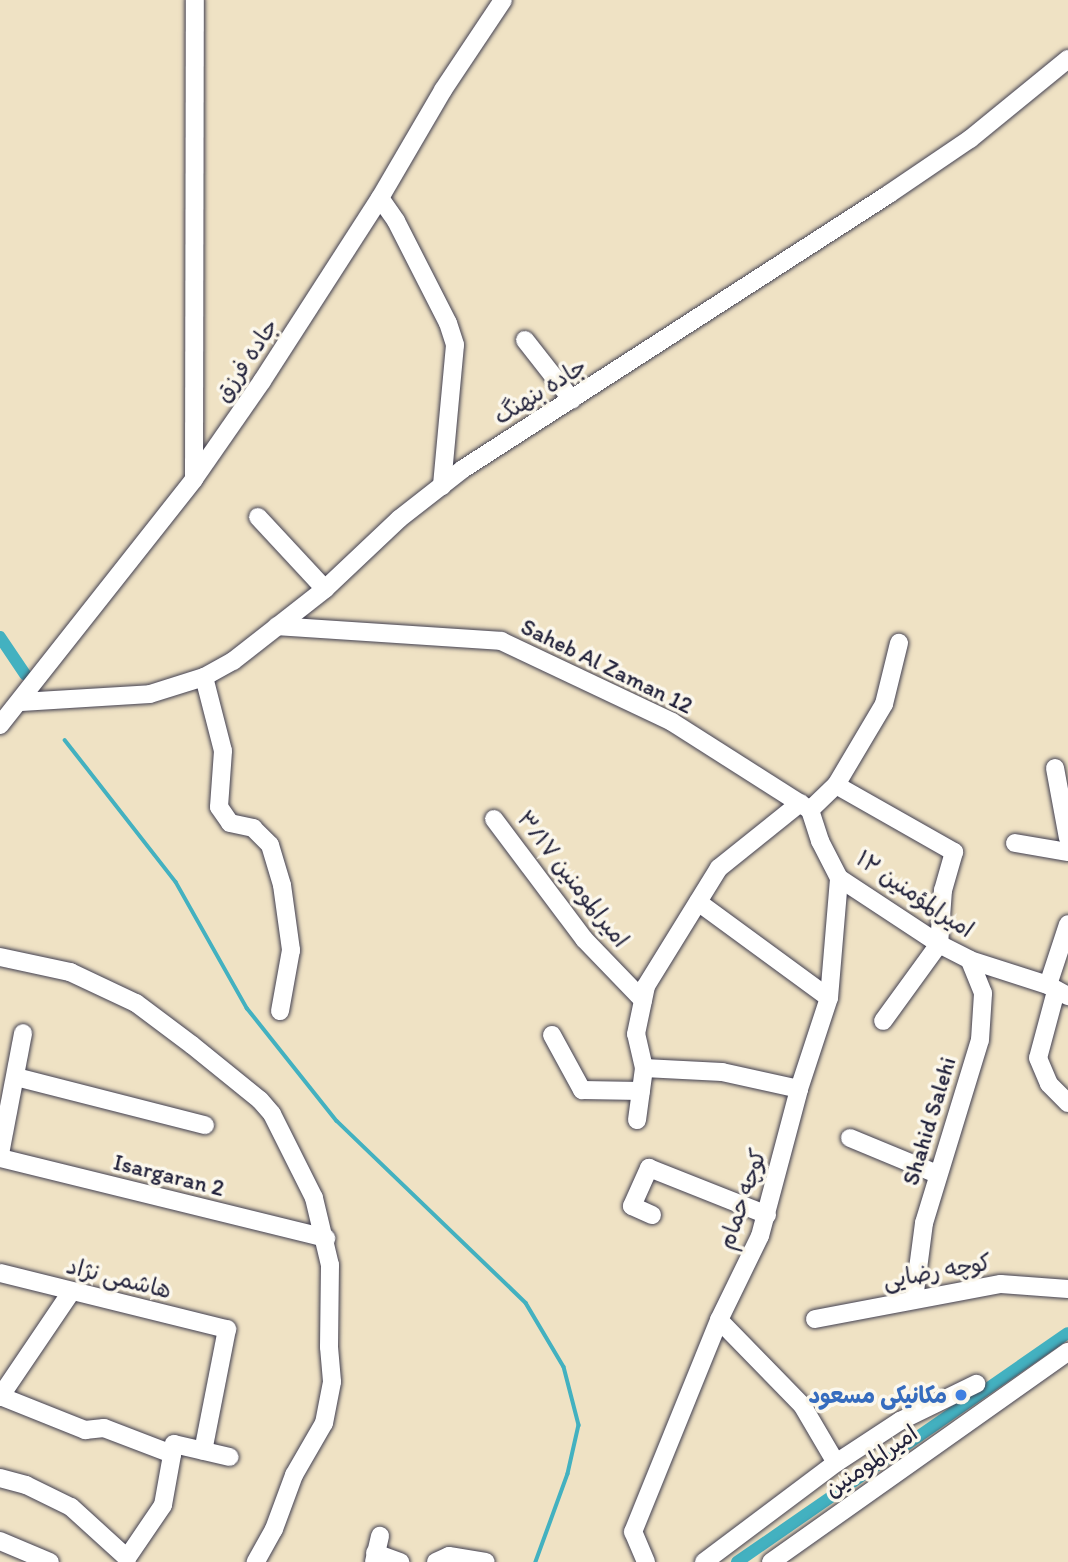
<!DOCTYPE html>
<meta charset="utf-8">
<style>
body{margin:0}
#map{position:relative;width:1068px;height:1562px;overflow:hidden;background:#efe2c4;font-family:Itim,"Playpen Sans Arabic",sans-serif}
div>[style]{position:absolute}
.stream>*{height:3.5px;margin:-1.75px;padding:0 1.75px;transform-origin:1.75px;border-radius:1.75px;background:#43b1c0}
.canal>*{height:12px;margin:-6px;padding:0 6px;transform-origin:6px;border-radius:6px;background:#43b1c0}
.roads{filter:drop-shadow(0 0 2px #413f50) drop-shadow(0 0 2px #413f50)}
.minor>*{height:18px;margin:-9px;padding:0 9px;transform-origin:9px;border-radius:9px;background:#fff}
.dots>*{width:19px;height:19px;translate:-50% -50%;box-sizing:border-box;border:4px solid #fbf7ec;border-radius:50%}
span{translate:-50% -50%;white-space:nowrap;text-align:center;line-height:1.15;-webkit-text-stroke:7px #fbf7ec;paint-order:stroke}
.street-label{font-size:23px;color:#22223b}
.shop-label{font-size:23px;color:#366cbe;font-weight:700}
.right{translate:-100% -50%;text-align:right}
</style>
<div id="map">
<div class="stream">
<i style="left:65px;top:740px;width:180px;rotate:52deg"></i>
<i style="left:176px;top:882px;width:145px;rotate:60.6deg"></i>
<i style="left:247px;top:1008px;width:144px;rotate:51.5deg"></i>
<i style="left:337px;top:1121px;width:262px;rotate:43.9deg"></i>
<i style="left:526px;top:1303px;width:74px;rotate:59.3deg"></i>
<i style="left:564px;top:1367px;width:60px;rotate:75.5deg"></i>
<i style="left:579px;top:1425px;width:50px;rotate:102.7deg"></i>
<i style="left:568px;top:1474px;width:94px;rotate:110deg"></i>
</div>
<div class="canal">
<i style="left:0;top:637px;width:45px;rotate:56deg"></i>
<i style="left:737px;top:1562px;width:402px;rotate:-34.7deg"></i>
</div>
<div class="roads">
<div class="minor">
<i style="left:380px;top:198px;width:28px;rotate:55deg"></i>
<i style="left:396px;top:221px;width:114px;rotate:63deg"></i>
<i style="left:448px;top:323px;width:23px;rotate:72deg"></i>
<i style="left:455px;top:345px;width:142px;rotate:95.3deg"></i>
<i style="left:525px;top:340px;width:76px;rotate:51.9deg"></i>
<i style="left:194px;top:479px;width:479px;rotate:-89.9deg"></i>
<i style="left:258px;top:517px;width:98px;rotate:47.1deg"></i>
<i style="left:277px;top:626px;width:225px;rotate:3.8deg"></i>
<i style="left:501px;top:641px;width:189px;rotate:25.3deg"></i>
<i style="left:672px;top:722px;width:164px;rotate:32.5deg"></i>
<i style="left:204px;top:677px;width:76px;rotate:75.6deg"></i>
<i style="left:223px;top:751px;width:56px;rotate:94.1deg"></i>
<i style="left:219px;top:807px;width:19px;rotate:55deg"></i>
<i style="left:230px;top:823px;width:24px;rotate:12deg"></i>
<i style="left:253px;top:828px;width:24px;rotate:45deg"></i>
<i style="left:270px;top:845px;width:42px;rotate:73.3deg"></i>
<i style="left:282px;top:885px;width:66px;rotate:82.1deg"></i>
<i style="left:291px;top:950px;width:62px;rotate:100.2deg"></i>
<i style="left:21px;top:702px;width:129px;rotate:-3.5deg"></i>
<i style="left:150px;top:694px;width:57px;rotate:-17.5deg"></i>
<i style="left:204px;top:677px;width:33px;rotate:-29deg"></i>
<i style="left:233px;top:661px;width:117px;rotate:-38deg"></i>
<i style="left:325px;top:589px;width:102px;rotate:-43.4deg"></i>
<i style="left:399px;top:519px;width:81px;rotate:-38deg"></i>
<i style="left:463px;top:469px;width:507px;rotate:-32.84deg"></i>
<i style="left:889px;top:194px;width:98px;rotate:-34.2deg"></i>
<i style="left:970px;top:139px;width:127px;rotate:-39.2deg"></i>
<i style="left:0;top:725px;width:313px;rotate:-51.7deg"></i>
<i style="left:194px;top:479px;width:119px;rotate:-55.2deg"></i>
<i style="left:262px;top:381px;width:218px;rotate:-57.2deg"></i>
<i style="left:380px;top:198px;width:125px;rotate:-59.7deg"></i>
<i style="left:443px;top:90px;width:108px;rotate:-56.3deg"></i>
<i style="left:1055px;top:768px;width:71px;rotate:79.5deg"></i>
<i style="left:836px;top:785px;width:136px;rotate:29.6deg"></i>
<i style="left:954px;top:852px;width:40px;rotate:106deg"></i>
<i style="left:943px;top:890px;width:54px;rotate:94.2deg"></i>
<i style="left:939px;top:944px;width:95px;rotate:126deg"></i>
<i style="left:810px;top:810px;width:33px;rotate:72deg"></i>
<i style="left:820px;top:841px;width:42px;rotate:62.8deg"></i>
<i style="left:839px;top:878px;width:120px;rotate:33.4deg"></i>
<i style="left:939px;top:944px;width:35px;rotate:27deg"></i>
<i style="left:970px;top:960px;width:82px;rotate:17.8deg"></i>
<i style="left:1048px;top:985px;width:23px;rotate:29deg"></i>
<i style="left:810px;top:810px;width:36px;rotate:-44deg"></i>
<i style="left:836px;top:785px;width:94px;rotate:-59.3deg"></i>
<i style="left:884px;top:704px;width:63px;rotate:-76.2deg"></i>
<i style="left:494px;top:819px;width:150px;rotate:53.1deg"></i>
<i style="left:584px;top:939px;width:85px;rotate:46deg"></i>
<i style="left:1015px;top:843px;width:54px;rotate:9.6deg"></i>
<i style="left:698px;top:902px;width:162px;rotate:36.2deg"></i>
<i style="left:0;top:957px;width:72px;rotate:12.1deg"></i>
<i style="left:70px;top:972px;width:73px;rotate:25.2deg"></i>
<i style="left:136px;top:1003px;width:70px;rotate:36.9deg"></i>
<i style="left:192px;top:1045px;width:87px;rotate:39deg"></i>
<i style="left:260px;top:1100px;width:18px;rotate:49deg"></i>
<i style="left:272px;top:1114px;width:94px;rotate:63.4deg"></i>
<i style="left:314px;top:1198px;width:69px;rotate:76.6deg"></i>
<i style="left:330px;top:1265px;width:82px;rotate:90.7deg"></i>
<i style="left:329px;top:1347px;width:35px;rotate:85deg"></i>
<i style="left:332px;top:1382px;width:42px;rotate:101deg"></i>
<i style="left:324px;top:1423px;width:60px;rotate:120deg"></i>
<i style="left:294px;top:1475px;width:58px;rotate:110.3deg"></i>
<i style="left:274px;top:1529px;width:38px;rotate:119deg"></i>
<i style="left:1048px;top:985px;width:64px;rotate:-71.8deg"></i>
<i style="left:1056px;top:991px;width:69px;rotate:105deg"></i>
<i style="left:1038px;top:1058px;width:28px;rotate:67deg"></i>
<i style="left:1049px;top:1084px;width:27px;rotate:45deg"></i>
<i style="left:552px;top:1035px;width:63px;rotate:61.4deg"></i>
<i style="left:582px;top:1090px;width:59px;rotate:1deg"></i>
<i style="left:644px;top:1068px;width:78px;rotate:2.9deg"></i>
<i style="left:722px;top:1072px;width:79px;rotate:12.4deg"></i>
<i style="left:16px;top:1077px;width:195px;rotate:14.3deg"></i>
<i style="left:637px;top:1120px;width:52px;rotate:-82.3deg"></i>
<i style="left:644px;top:1068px;width:35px;rotate:-103deg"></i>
<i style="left:636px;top:1034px;width:49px;rotate:-78.2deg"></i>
<i style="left:646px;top:986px;width:139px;rotate:-58.3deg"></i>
<i style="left:719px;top:868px;width:104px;rotate:-38.7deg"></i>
<i style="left:850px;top:1138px;width:94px;rotate:22.5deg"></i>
<i style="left:0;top:1154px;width:123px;rotate:-79.2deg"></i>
<i style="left:0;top:1158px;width:336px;rotate:13.8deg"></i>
<i style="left:652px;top:1215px;width:22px;rotate:-156deg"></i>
<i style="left:632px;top:1206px;width:42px;rotate:-65.9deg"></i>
<i style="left:649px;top:1168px;width:127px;rotate:21.7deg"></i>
<i style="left:0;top:1273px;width:234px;rotate:13.9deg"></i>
<i style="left:227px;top:1329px;width:124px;rotate:101.1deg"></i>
<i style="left:914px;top:1299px;width:77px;rotate:-82.5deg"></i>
<i style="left:924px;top:1223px;width:191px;rotate:-73deg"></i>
<i style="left:980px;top:1040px;width:47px;rotate:-86.3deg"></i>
<i style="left:983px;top:993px;width:35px;rotate:-112deg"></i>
<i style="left:815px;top:1319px;width:189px;rotate:-10.7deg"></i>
<i style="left:1001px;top:1284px;width:67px;rotate:4.3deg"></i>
<i style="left:719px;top:1320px;width:119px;rotate:45.7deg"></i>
<i style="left:802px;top:1405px;width:67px;rotate:59.6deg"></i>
<i style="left:0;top:1396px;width:92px;rotate:21.8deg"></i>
<i style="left:85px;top:1430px;width:19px;rotate:-6deg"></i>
<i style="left:104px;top:1428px;width:73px;rotate:20.9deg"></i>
<i style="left:0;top:1397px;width:127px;rotate:-55.9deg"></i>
<i style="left:0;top:1478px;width:27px;rotate:15deg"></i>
<i style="left:26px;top:1485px;width:50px;rotate:26.1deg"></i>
<i style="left:71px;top:1507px;width:76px;rotate:42.3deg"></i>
<i style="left:127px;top:1558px;width:64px;rotate:-55.8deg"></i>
<i style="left:163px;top:1505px;width:62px;rotate:-79.8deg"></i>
<i style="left:174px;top:1444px;width:57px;rotate:13.1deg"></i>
<i style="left:0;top:1541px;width:54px;rotate:22.8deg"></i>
<i style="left:375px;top:1553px;width:27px;rotate:20deg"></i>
<i style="left:374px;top:1562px;width:27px;rotate:-77deg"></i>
<i style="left:436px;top:1562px;width:14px;rotate:-25deg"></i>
<i style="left:449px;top:1556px;width:37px;rotate:9deg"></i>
<i style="left:646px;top:1562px;width:33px;rotate:-113deg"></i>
<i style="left:633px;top:1532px;width:229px;rotate:-67.9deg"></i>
<i style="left:719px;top:1320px;width:93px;rotate:-64deg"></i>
<i style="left:760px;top:1236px;width:152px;rotate:-75.1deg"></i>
<i style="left:799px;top:1089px;width:96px;rotate:-71.8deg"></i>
<i style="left:829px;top:998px;width:120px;rotate:-85.2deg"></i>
<i style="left:704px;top:1562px;width:165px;rotate:-36.9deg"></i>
<i style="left:836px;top:1463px;width:77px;rotate:-33.3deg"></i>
<i style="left:900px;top:1421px;width:85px;rotate:-26deg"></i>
<i style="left:771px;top:1562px;width:364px;rotate:-35.3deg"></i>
</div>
</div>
<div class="dots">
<i style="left:961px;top:1395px;background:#3f7fe0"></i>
</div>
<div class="street-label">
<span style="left:246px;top:360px;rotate:-56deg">جاده فرزق</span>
<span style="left:540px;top:391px;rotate:-32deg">جاده بنهنگ</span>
<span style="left:607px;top:666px;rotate:26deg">Saheb Al Zaman 12</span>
<span style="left:573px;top:879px;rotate:52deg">امیرالمومنین ۳/۱۷</span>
<span style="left:915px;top:894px;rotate:34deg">امیرالمؤمنین ۱۲</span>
<span style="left:929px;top:1121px;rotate:-73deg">Shahid Salehi</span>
<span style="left:169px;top:1175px;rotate:14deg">Isargaran 2</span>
<span style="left:742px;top:1199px;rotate:-71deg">کوچه حمام</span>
<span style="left:937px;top:1271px;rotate:-10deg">کوچه رضایی</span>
<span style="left:119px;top:1278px;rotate:14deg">هاشمی نژاد</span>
<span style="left:871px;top:1461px;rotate:-35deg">امیرالمومنین</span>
</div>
<div class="shop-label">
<span class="right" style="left:947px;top:1395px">مکانیکی مسعود</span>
</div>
</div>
